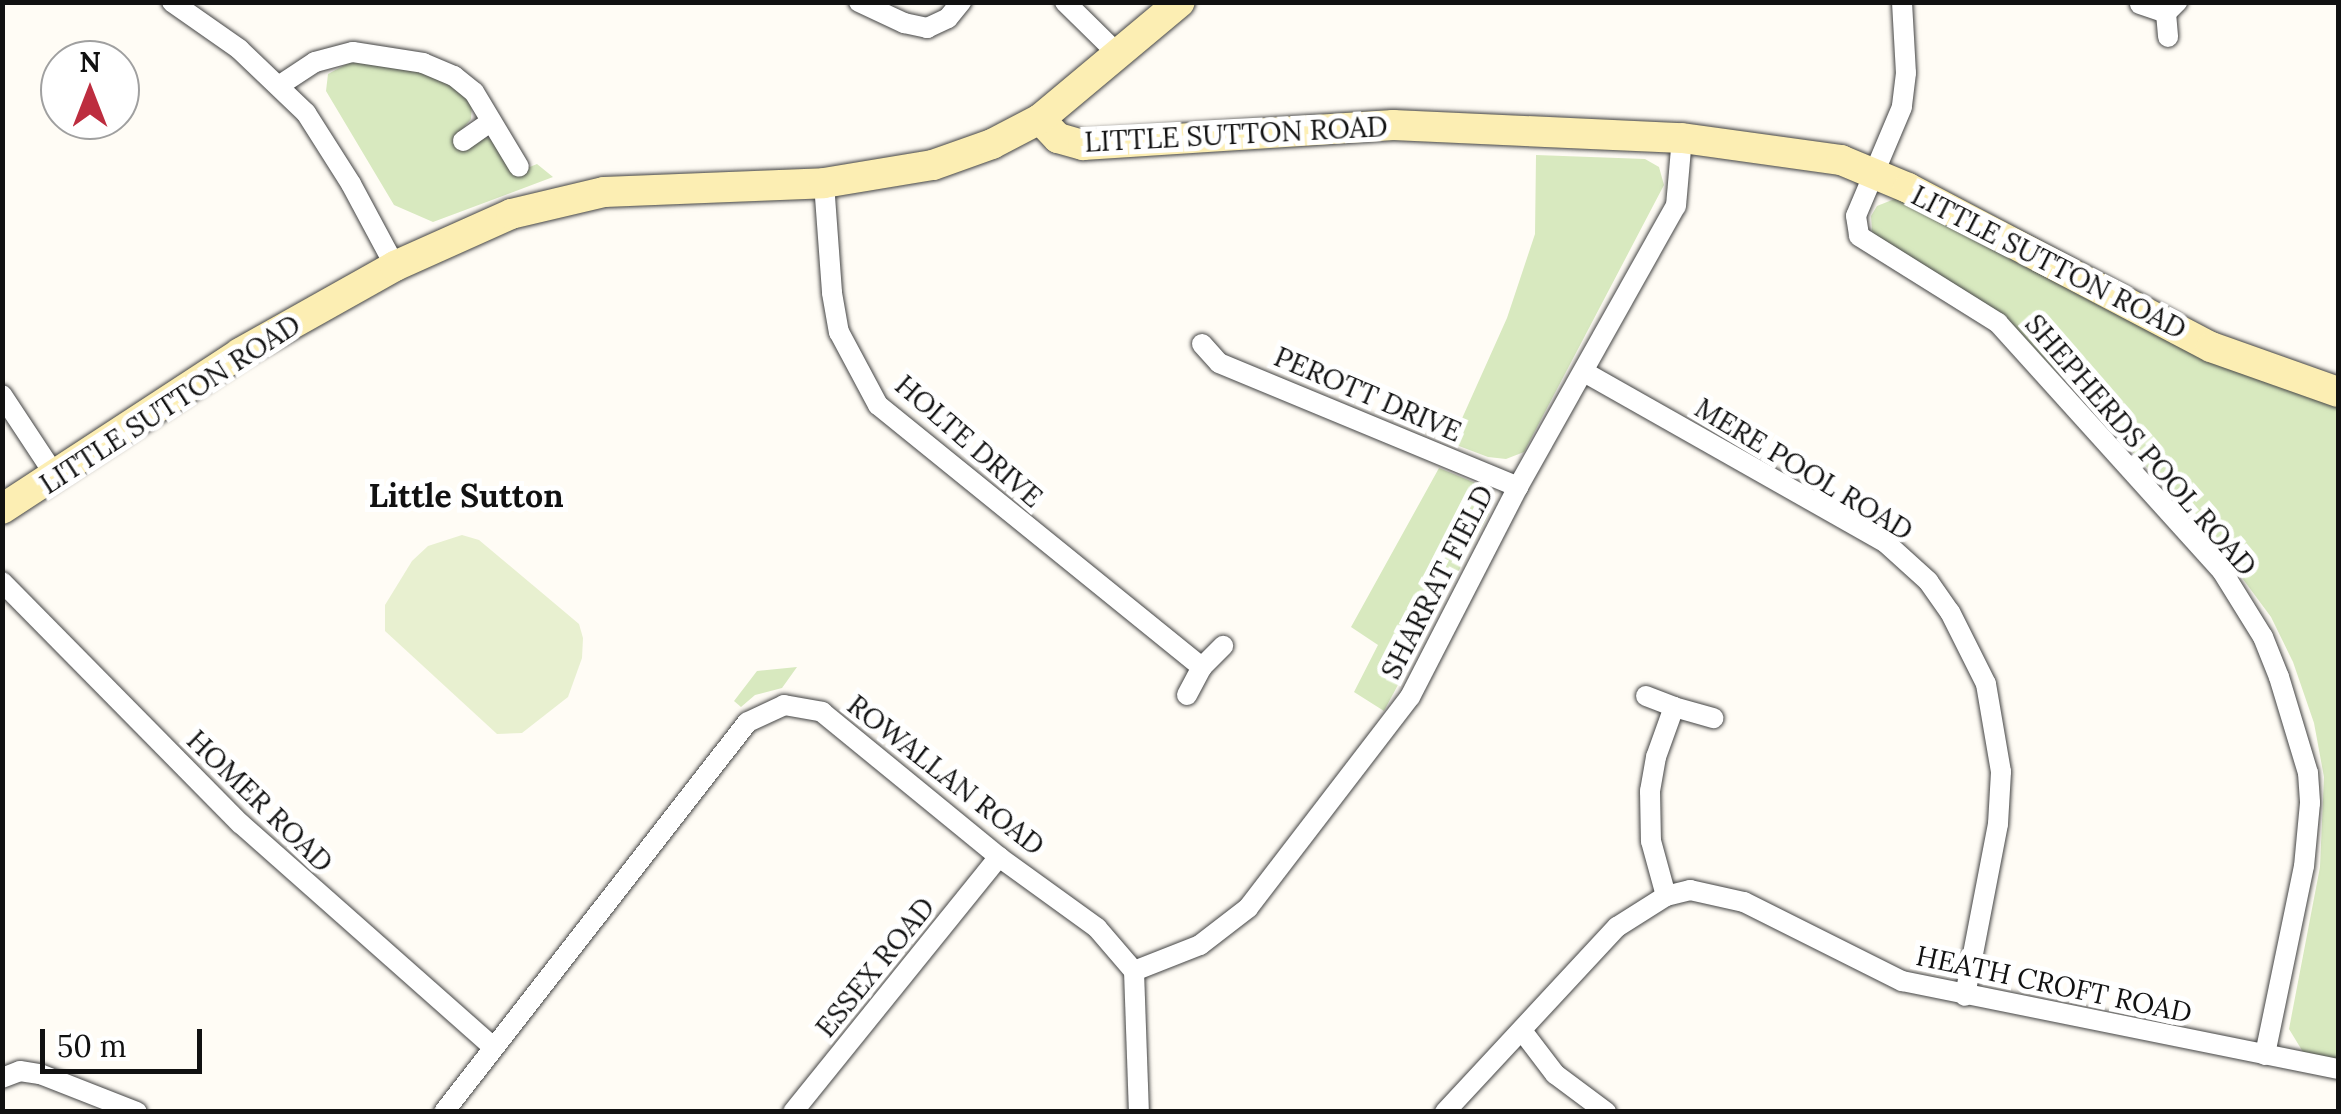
<!DOCTYPE html>
<style>
body{margin:0}
#map{position:relative;width:2341px;height:1114px;overflow:hidden;background:#fffcf5;font-family:Lora,serif}
div>[style]{position:absolute}
.green>*{inset:0;background:#d8e9bf}
.pitch>*{inset:0;background:#e8f0d0}
.roads{filter:drop-shadow(0 0 2px #444) drop-shadow(0 0 2px #444)}
.street>*{height:20px;margin:-10px;padding:0 10px;transform-origin:10px;border-radius:10px;background:#fff}
.secondary>*{height:30px;margin:-15px;padding:0 15px;transform-origin:15px;border-radius:15px;background:#fceeb3}
span{translate:-50% -50%;white-space:nowrap;text-align:center;line-height:1.15;-webkit-text-stroke:10px #fff;paint-order:stroke}
.street-label{font-size:28px;color:#111}
.quarter-label{font-size:32px;color:#111;font-weight:700}
.frame{position:absolute;inset:0;border:5px solid #111;pointer-events:none}
.north{position:absolute;left:40px;top:40px;width:100px;height:100px;box-sizing:border-box;background:#fff;border:2px solid #a0a0a0;border-radius:50%;rotate:0deg;font-size:28px;font-weight:700;line-height:40px;text-align:center;color:#111}
.north::after{content:'';display:block;margin:auto;width:35px;height:45px;background:#bd2d3f;clip-path:polygon(50% 0,100% 100%,50% 72%,0 100%)}
.scale{position:absolute;left:40px;top:1029px;width:162px;height:45px;box-sizing:border-box;border:5px solid #111;border-top:0;padding-left:12px;font-size:30px;line-height:35px;white-space:nowrap;color:#111;-webkit-text-stroke:8px #fff;paint-order:stroke}
</style>
<div id="map">
<div class="green">
<i style="clip-path:polygon(358px 58px,454px 80px,472px 102px,471px 119px,458px 134px,492px 139px,520px 171px,537px 164px,553px 177px,433px 222px,394px 205px,326px 91px,328px 74px)"></i>
<i style="clip-path:polygon(1536px 155px,1645px 159px,1659px 167px,1664px 185px,1524px 452px,1506px 459px,1488px 457px,1451px 443px,1507px 318px,1535px 234px)"></i>
<i style="clip-path:polygon(1897px 198px,2220px 364px,2338px 405px,2337px 1061px,2303px 1052px,2289px 1029px,2320px 867px,2324px 777px,2314px 723px,2293px 662px,2271px 617px,2231px 563px,2145px 465px,2012px 324px,1881px 243px,1872px 231px,1871px 216px,1877px 206px)"></i>
<i style="clip-path:polygon(1439px 468px,1478px 484px,1487px 495px,1489px 514px,1384px 711px,1354px 692px,1378px 645px,1351px 627px)"></i>
<i style="clip-path:polygon(797px 667px,782px 688px,755px 695px,741px 707px,734px 701px,757px 671px)"></i>
</div>
<div class="pitch">
<i style="clip-path:polygon(462px 535px,479px 540px,579px 624px,583px 638px,582px 658px,568px 697px,522px 733px,497px 734px,385px 631px,385px 605px,412px 561px,428px 546px)"></i>
</div>
<div class="roads">
<div class="street">
<i style="left:172px;top:2px;width:82px;rotate:35deg"></i>
<i style="left:239px;top:49px;width:93px;rotate:43.7deg"></i>
<i style="left:306px;top:113px;width:84px;rotate:57.6deg"></i>
<i style="left:351px;top:184px;width:93px;rotate:61.8deg"></i>
<i style="left:859px;top:2px;width:50px;rotate:25deg"></i>
<i style="left:904px;top:23px;width:24px;rotate:12deg"></i>
<i style="left:927px;top:28px;width:23px;rotate:-25deg"></i>
<i style="left:948px;top:18px;width:21px;rotate:-51deg"></i>
<i style="left:1065px;top:2px;width:76px;rotate:44.5deg"></i>
<i style="left:1902px;top:2px;width:71px;rotate:86.8deg"></i>
<i style="left:1906px;top:73px;width:34px;rotate:97deg"></i>
<i style="left:1902px;top:107px;width:118px;rotate:112.9deg"></i>
<i style="left:1856px;top:216px;width:20px;rotate:81deg"></i>
<i style="left:1859px;top:236px;width:164px;rotate:32deg"></i>
<i style="left:1998px;top:323px;width:334px;rotate:47.9deg"></i>
<i style="left:2222px;top:571px;width:78px;rotate:58.2deg"></i>
<i style="left:2263px;top:637px;width:43px;rotate:68.2deg"></i>
<i style="left:2279px;top:677px;width:100px;rotate:73.2deg"></i>
<i style="left:2308px;top:773px;width:30px;rotate:86deg"></i>
<i style="left:2310px;top:803px;width:63px;rotate:95.4deg"></i>
<i style="left:2304px;top:866px;width:193px;rotate:101.7deg"></i>
<i style="left:2140px;top:4px;width:28px;rotate:19deg"></i>
<i style="left:2166px;top:13px;width:16px;rotate:-45deg"></i>
<i style="left:2166px;top:13px;width:24px;rotate:85deg"></i>
<i style="left:280px;top:85px;width:42px;rotate:-33.3deg"></i>
<i style="left:315px;top:62px;width:39px;rotate:-15deg"></i>
<i style="left:353px;top:52px;width:71px;rotate:8.9deg"></i>
<i style="left:423px;top:63px;width:34px;rotate:23deg"></i>
<i style="left:454px;top:76px;width:26px;rotate:39deg"></i>
<i style="left:474px;top:92px;width:87px;rotate:59deg"></i>
<i style="left:463px;top:141px;width:33px;rotate:-35deg"></i>
<i style="left:824px;top:183px;width:110px;rotate:85.8deg"></i>
<i style="left:832px;top:293px;width:40px;rotate:80deg"></i>
<i style="left:839px;top:332px;width:83px;rotate:61.9deg"></i>
<i style="left:878px;top:405px;width:417px;rotate:39deg"></i>
<i style="left:1202px;top:667px;width:30px;rotate:-45deg"></i>
<i style="left:1202px;top:344px;width:25px;rotate:48deg"></i>
<i style="left:1219px;top:363px;width:324px;rotate:22.5deg"></i>
<i style="left:1584px;top:372px;width:347px;rotate:29.5deg"></i>
<i style="left:1886px;top:543px;width:57px;rotate:42.1deg"></i>
<i style="left:1928px;top:581px;width:38px;rotate:55deg"></i>
<i style="left:1950px;top:612px;width:80px;rotate:63.4deg"></i>
<i style="left:1986px;top:684px;width:89px;rotate:80.3deg"></i>
<i style="left:2001px;top:772px;width:52px;rotate:93.3deg"></i>
<i style="left:1998px;top:824px;width:175px;rotate:100.9deg"></i>
<i style="left:2px;top:395px;width:98px;rotate:56.6deg"></i>
<i style="left:2px;top:582px;width:340px;rotate:45.4deg"></i>
<i style="left:241px;top:824px;width:334px;rotate:41.5deg"></i>
<i style="left:1187px;top:695px;width:32px;rotate:-62deg"></i>
<i style="left:1646px;top:696px;width:30px;rotate:21deg"></i>
<i style="left:1674px;top:707px;width:53px;rotate:109.8deg"></i>
<i style="left:1656px;top:757px;width:35px;rotate:100deg"></i>
<i style="left:1650px;top:791px;width:50px;rotate:88.9deg"></i>
<i style="left:1651px;top:841px;width:57px;rotate:74.7deg"></i>
<i style="left:1674px;top:707px;width:41px;rotate:15.8deg"></i>
<i style="left:1134px;top:971px;width:71px;rotate:-21.5deg"></i>
<i style="left:1200px;top:945px;width:61px;rotate:-37.6deg"></i>
<i style="left:1248px;top:908px;width:266px;rotate:-52.5deg"></i>
<i style="left:1410px;top:697px;width:236px;rotate:-62.8deg"></i>
<i style="left:1518px;top:487px;width:322px;rotate:-60.7deg"></i>
<i style="left:1676px;top:206px;width:68px;rotate:-85deg"></i>
<i style="left:1523px;top:1032px;width:53px;rotate:52.7deg"></i>
<i style="left:1555px;top:1074px;width:64px;rotate:36.7deg"></i>
<i style="left:2px;top:1078px;width:19px;rotate:-21deg"></i>
<i style="left:20px;top:1071px;width:20px;rotate:9deg"></i>
<i style="left:40px;top:1074px;width:104px;rotate:21.4deg"></i>
<i style="left:444px;top:1112px;width:494px;rotate:-52.1deg"></i>
<i style="left:748px;top:722px;width:40px;rotate:-25deg"></i>
<i style="left:784px;top:705px;width:39px;rotate:10deg"></i>
<i style="left:822px;top:712px;width:229px;rotate:39.3deg"></i>
<i style="left:999px;top:857px;width:121px;rotate:35.9deg"></i>
<i style="left:1097px;top:928px;width:57px;rotate:49.3deg"></i>
<i style="left:1134px;top:971px;width:141px;rotate:88deg"></i>
<i style="left:793px;top:1112px;width:328px;rotate:-51.1deg"></i>
<i style="left:1445px;top:1112px;width:253px;rotate:-47.1deg"></i>
<i style="left:1617px;top:927px;width:58px;rotate:-32.3deg"></i>
<i style="left:1666px;top:896px;width:25px;rotate:-14deg"></i>
<i style="left:1690px;top:890px;width:55px;rotate:12.5deg"></i>
<i style="left:1744px;top:902px;width:177px;rotate:26.6deg"></i>
<i style="left:1902px;top:981px;width:445px;rotate:11.4deg"></i>
</div>
<div class="secondary">
<i style="left:1040px;top:119px;width:26px;rotate:47deg"></i>
<i style="left:1058px;top:138px;width:26px;rotate:16deg"></i>
<i style="left:1083px;top:145px;width:311px;rotate:-3.7deg"></i>
<i style="left:1393px;top:125px;width:289px;rotate:2.6deg"></i>
<i style="left:1682px;top:138px;width:161px;rotate:7.9deg"></i>
<i style="left:1841px;top:160px;width:73px;rotate:22.7deg"></i>
<i style="left:1908px;top:188px;width:342px;rotate:27.7deg"></i>
<i style="left:2211px;top:347px;width:135px;rotate:19.5deg"></i>
<i style="left:2px;top:509px;width:285px;rotate:-33.2deg"></i>
<i style="left:240px;top:353px;width:178px;rotate:-29.3deg"></i>
<i style="left:395px;top:266px;width:127px;rotate:-24.1deg"></i>
<i style="left:511px;top:214px;width:96px;rotate:-13.3deg"></i>
<i style="left:604px;top:192px;width:220px;rotate:-2.3deg"></i>
<i style="left:824px;top:183px;width:110px;rotate:-9.4deg"></i>
<i style="left:933px;top:165px;width:63px;rotate:-19.6deg"></i>
<i style="left:992px;top:144px;width:54px;rotate:-27.5deg"></i>
<i style="left:1040px;top:119px;width:182px;rotate:-39.9deg"></i>
</div>
</div>
<div class="street-label">
<span style="left:1236px;top:134px;rotate:-3deg">LITTLE SUTTON ROAD</span>
<span style="left:2049px;top:262px;rotate:27deg">LITTLE SUTTON ROAD</span>
<span style="left:1368px;top:394px;rotate:23deg">PEROTT DRIVE</span>
<span style="left:170px;top:404px;rotate:-33deg">LITTLE SUTTON ROAD</span>
<span style="left:969px;top:441px;rotate:41deg">HOLTE DRIVE</span>
<span style="left:2141px;top:445px;rotate:49deg">SHEPHERDS POOL ROAD</span>
<span style="left:1804px;top:469px;rotate:31deg">MERE POOL ROAD</span>
<span style="left:1437px;top:582px;rotate:-63deg">SHARRAT FIELD</span>
<span style="left:946px;top:775px;rotate:38deg">ROWALLAN ROAD</span>
<span style="left:260px;top:801px;rotate:44deg">HOMER ROAD</span>
<span style="left:875px;top:967px;rotate:-51deg">ESSEX ROAD</span>
<span style="left:2054px;top:984px;rotate:12deg">HEATH CROFT ROAD</span>
</div>
<div class="quarter-label">
<span style="left:466px;top:496px">Little Sutton</span>
</div>
<div class="frame"></div>
<div class="north">N</div>
<div class="scale">50 m</div>
</div>
